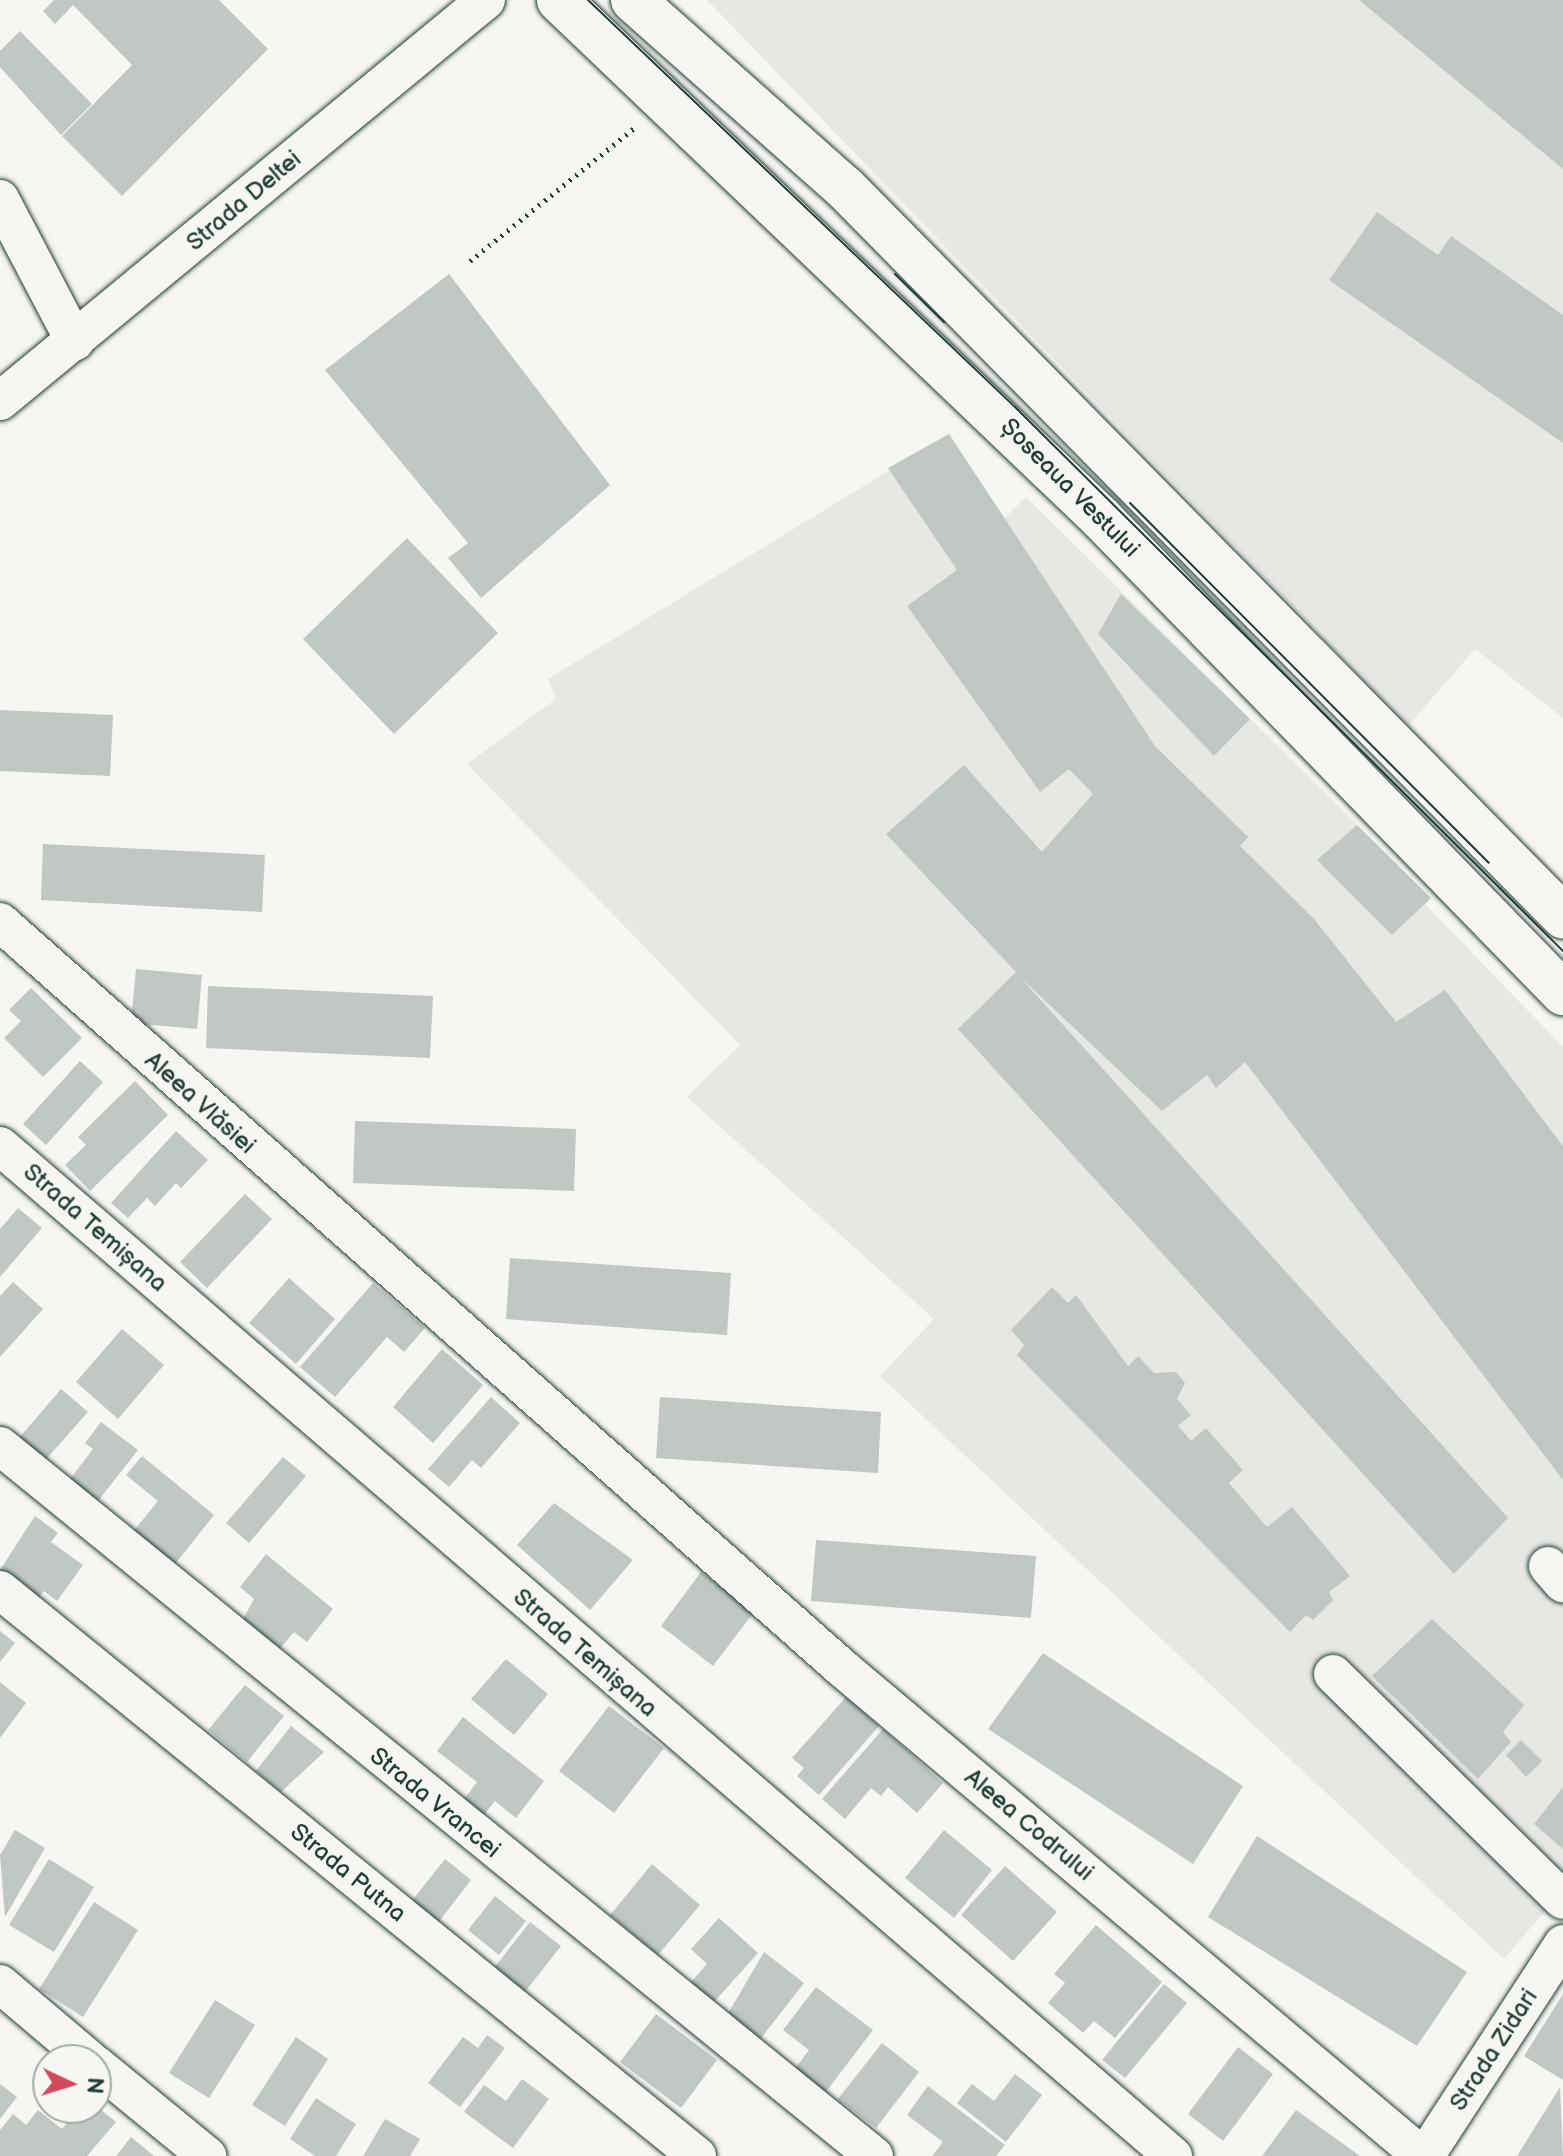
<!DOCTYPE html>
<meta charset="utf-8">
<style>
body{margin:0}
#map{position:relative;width:1563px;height:2156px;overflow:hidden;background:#f6f6f2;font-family:"Balsamiq Sans",sans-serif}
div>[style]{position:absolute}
.built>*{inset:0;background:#e6e8e4}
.building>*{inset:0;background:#c1c8c3}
.path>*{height:5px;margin-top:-2.5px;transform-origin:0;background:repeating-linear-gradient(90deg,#1f3d34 0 2px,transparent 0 8px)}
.roads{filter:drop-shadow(0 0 2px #1f3d34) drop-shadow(0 0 2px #1f3d34)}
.minor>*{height:38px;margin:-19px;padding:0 19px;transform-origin:19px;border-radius:19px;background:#f6f6f2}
.major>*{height:44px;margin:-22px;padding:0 22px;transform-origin:22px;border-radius:22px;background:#f6f6f2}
.tram>*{height:2px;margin:-1px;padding:0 1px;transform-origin:1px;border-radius:1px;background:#1f3d34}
span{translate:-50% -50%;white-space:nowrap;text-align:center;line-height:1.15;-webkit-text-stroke:7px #f6f6f2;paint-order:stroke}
.street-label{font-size:24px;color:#1f3d34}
.north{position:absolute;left:32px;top:2044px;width:80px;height:80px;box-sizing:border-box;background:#f6f6f2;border:2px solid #a0aca6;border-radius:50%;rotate:94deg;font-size:22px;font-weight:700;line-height:32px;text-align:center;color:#1f3d34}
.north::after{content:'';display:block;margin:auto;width:28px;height:36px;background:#d1495b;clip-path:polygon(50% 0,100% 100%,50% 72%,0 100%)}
</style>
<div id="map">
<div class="built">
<i style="clip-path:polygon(707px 0,1563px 0,1563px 718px,1475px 649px,1408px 726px)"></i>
<i style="clip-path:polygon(949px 434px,1004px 519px,1026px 497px,1431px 898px,1425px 904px,1563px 1047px,1563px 1890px,1504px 1959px,880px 1376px,934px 1319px,687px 1097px,740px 1045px,467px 764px,556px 699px,548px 679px)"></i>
</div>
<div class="building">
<i style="clip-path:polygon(54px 0,219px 0,268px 49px,122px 196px,62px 136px,132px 65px,73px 5px,55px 24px,43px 11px)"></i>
<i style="clip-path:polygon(1359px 0,1563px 0,1563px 169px)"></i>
<i style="clip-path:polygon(20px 31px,92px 104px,61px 135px,0 67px,0 51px)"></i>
<i style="clip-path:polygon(1377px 212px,1438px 255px,1451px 236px,1563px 315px,1563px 443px,1329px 280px)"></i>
<i style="clip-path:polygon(449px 274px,610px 485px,481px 598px,448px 558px,468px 543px,325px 370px)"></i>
<i style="clip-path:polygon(949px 434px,1155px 746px,1248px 837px,1240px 846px,1314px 919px,1396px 1022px,1445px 990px,1563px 1146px,1563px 1480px,1245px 1062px,1216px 1088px,1207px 1075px,1162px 1111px,1020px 977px,1508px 1518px,1454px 1574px,958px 1029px,1016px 972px,886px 834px,964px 765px,1042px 852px,1093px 794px,1069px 769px,1040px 792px,907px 606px,957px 570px,888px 468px)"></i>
<i style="clip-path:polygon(407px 538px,498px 633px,394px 734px,303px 639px)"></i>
<i style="clip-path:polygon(1121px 594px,1250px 719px,1214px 756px,1098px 634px)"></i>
<i style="clip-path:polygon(0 710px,113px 715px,110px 776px,0 771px)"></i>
<i style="clip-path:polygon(1357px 825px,1431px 898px,1392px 935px,1317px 860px)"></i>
<i style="clip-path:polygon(43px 844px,265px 855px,262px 912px,41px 900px)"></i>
<i style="clip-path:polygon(136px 969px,202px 975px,197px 1029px,131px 1023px)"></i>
<i style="clip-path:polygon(208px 986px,433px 996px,430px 1058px,206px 1048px)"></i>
<i style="clip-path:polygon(31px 988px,82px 1038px,43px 1077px,4px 1038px,21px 1021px,9px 1010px)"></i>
<i style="clip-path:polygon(80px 1061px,103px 1082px,46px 1145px,23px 1124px)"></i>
<i style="clip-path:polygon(135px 1081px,168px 1115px,90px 1191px,65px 1165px,86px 1145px,78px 1137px)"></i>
<i style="clip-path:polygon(355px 1121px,576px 1129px,574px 1191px,353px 1183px)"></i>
<i style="clip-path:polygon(176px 1131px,208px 1160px,181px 1188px,176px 1183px,155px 1206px,147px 1198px,128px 1218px,111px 1203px)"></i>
<i style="clip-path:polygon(245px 1194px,272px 1219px,207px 1288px,180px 1262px)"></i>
<i style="clip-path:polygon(18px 1208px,42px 1228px,0 1277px,0 1229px)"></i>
<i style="clip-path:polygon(510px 1258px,731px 1273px,727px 1335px,506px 1319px)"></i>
<i style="clip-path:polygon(289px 1278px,335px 1319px,296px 1364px,249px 1323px)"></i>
<i style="clip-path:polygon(13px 1282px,43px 1309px,0 1357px,0 1296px)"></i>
<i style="clip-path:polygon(373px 1283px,425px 1328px,404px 1352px,387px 1337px,335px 1397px,300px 1367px)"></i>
<i style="clip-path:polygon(1052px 1287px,1068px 1303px,1076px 1295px,1128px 1366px,1138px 1356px,1154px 1373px,1176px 1372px,1185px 1383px,1177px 1399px,1191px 1415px,1178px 1426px,1191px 1441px,1206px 1428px,1243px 1470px,1229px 1483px,1267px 1527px,1292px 1507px,1350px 1576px,1329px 1592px,1333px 1600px,1313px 1620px,1306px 1615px,1290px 1632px,1017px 1355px,1024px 1345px,1011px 1330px)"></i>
<i style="clip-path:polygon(122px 1329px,164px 1365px,118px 1419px,76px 1382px)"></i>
<i style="clip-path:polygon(442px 1349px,483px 1385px,433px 1443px,393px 1407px)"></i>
<i style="clip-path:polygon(61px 1389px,88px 1412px,40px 1466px,14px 1444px)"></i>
<i style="clip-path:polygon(491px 1397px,520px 1423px,481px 1468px,472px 1460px,449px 1487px,428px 1469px)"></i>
<i style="clip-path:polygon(660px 1397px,881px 1412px,878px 1473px,656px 1458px)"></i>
<i style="clip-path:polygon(101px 1422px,138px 1450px,98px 1501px,70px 1479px,93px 1449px,85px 1443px)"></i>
<i style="clip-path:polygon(142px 1456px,214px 1515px,168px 1573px,127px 1539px,158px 1501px,126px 1475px)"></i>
<i style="clip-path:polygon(283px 1457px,306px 1476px,249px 1543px,226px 1523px)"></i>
<i style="clip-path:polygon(554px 1503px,633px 1560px,590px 1610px,517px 1545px)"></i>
<i style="clip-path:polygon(35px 1516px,58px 1533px,51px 1542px,83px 1565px,57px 1601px,44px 1591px,38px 1598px,0 1570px)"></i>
<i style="clip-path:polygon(816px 1540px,1036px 1556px,1031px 1618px,811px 1601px)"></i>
<i style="clip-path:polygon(266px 1554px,333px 1609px,307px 1642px,294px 1632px,272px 1658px,237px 1630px,254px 1599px,240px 1587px)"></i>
<i style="clip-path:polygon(701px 1572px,754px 1612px,713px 1666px,661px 1626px)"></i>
<i style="clip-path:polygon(1432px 1619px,1524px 1705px,1503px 1732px,1511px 1742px,1478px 1779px,1372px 1676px)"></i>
<i style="clip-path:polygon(0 1631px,15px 1643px,0 1662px)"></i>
<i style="clip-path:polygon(1043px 1653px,1243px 1786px,1193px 1864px,988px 1729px)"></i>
<i style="clip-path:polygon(506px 1659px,548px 1694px,514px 1735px,471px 1699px)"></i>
<i style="clip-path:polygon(0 1682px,26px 1703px,0 1738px)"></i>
<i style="clip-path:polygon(245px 1685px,284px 1716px,247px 1762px,208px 1730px)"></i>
<i style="clip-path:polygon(846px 1697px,879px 1726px,819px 1795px,797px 1776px,804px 1768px,792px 1758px)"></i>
<i style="clip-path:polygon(609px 1706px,664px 1748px,614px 1813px,559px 1771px)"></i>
<i style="clip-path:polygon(463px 1717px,544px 1781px,516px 1818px,495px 1801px,479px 1821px,459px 1806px,477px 1782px,437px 1751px)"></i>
<i style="clip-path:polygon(291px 1726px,324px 1752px,281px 1792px,256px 1771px)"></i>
<i style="clip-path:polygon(883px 1729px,943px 1783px,917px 1813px,888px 1787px,881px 1796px,871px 1788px,845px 1819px,822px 1799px)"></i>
<i style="clip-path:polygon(1521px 1740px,1542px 1761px,1526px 1777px,1506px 1755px)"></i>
<i style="clip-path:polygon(1563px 1787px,1563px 1849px,1534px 1824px)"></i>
<i style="clip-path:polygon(15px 1830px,45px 1848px,5px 1917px,0 1855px)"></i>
<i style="clip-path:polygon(944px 1830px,992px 1870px,954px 1918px,905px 1878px)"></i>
<i style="clip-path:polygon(1257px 1836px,1467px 1972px,1417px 2046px,1208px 1917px)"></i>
<i style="clip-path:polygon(49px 1859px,94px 1887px,54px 1952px,9px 1925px)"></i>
<i style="clip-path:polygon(445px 1859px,471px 1880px,434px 1928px,407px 1907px)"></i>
<i style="clip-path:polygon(652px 1864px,700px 1905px,658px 1955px,610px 1915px)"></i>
<i style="clip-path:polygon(1005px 1866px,1057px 1912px,1013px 1961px,961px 1915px)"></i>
<i style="clip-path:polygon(495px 1896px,526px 1921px,499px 1955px,468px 1930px)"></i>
<i style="clip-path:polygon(94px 1902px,138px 1930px,83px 2017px,39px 1989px)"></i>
<i style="clip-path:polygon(719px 1918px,758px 1953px,714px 2002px,691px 1982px,707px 1964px,691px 1949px)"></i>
<i style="clip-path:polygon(530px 1922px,561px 1946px,521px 1997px,490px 1973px)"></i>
<i style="clip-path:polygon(1096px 1925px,1162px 1982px,1115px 2038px,1094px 2021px,1083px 2033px,1048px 2003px,1065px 1983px,1054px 1974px)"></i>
<i style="clip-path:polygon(764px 1952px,804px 1983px,758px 2042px,726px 2017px)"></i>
<i style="clip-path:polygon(1164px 1984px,1187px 2003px,1125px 2078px,1102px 2060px)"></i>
<i style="clip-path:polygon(816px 1987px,873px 2030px,822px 2097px,791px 2074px,809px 2050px,783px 2030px)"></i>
<i style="clip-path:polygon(1563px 1994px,1563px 2080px,1524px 2056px)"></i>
<i style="clip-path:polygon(215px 2000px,255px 2025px,209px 2098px,169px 2073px)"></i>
<i style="clip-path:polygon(656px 2014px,717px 2060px,681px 2108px,620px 2062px)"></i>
<i style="clip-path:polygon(487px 2035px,505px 2048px,460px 2107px,428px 2083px,463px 2037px,478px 2048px)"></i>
<i style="clip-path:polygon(296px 2037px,328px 2059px,285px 2126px,252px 2105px)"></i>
<i style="clip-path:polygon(882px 2043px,919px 2072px,876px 2128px,838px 2099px)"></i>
<i style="clip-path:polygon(1238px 2047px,1273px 2074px,1223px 2141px,1188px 2114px)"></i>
<i style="clip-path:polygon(1015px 2074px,1042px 2095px,1006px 2142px,957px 2103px,972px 2084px,994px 2101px)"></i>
<i style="clip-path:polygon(522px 2079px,549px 2099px,513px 2148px,464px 2112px,484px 2085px,506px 2101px)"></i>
<i style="clip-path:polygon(0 2084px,17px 2097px,0 2119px)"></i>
<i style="clip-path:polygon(928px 2086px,1005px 2145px,996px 2156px,932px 2156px,943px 2142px,907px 2115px)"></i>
<i style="clip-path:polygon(1560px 2087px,1563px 2156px,1517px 2156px)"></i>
<i style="clip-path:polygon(316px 2098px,356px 2124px,336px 2156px,315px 2156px,290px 2139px)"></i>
<i style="clip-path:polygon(96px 2106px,116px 2122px,87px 2156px,0 2156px,0 2130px,13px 2114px,26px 2125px,38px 2110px,62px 2129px,79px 2108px)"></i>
<i style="clip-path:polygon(1296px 2110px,1360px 2156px,1262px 2156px)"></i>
<i style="clip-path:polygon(385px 2119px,420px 2139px,410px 2156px,363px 2156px)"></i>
<i style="clip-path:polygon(131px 2137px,154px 2156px,116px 2156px)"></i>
</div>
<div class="path">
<i style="left:470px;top:261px;width:211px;rotate:-39deg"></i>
</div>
<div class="roads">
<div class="minor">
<i style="left:0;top:199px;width:161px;rotate:62.3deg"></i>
<i style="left:0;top:401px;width:630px;rotate:-39.53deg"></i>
<i style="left:0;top:922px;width:1125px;rotate:41.54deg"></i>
<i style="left:842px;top:1668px;width:758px;rotate:40.08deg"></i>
<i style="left:0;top:1146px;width:1548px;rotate:40.73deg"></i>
<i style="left:0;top:1446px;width:1126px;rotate:39.09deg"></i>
<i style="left:1548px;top:1566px;width:23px;rotate:49deg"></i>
<i style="left:0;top:1590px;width:898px;rotate:39.08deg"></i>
<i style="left:1333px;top:1674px;width:322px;rotate:44.5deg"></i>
<i style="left:0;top:1984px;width:118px;rotate:40.2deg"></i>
<i style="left:96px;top:2065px;width:144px;rotate:39.3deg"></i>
<i style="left:1425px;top:2156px;width:253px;rotate:-56.9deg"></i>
</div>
<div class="major">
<i style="left:559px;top:0;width:750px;rotate:43.7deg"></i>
<i style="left:1101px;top:518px;width:663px;rotate:45.79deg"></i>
<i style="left:633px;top:0;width:283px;rotate:41.6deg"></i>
<i style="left:845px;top:188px;width:1023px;rotate:45.4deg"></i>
</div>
</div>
<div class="tram">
<i style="left:588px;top:0;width:590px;rotate:43.63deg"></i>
<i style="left:1015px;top:407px;width:772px;rotate:44.79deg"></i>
<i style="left:895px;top:274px;width:69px;rotate:44.4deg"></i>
<i style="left:1130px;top:503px;width:508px;rotate:45.08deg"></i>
</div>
<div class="street-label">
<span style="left:244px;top:201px;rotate:-40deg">Strada Deltei</span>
<span style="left:1070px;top:488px;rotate:45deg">Șoseaua Vestului</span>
<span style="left:200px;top:1103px;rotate:42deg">Aleea Vlăsiei</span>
<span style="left:95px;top:1228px;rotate:41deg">Strada Temișana</span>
<span style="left:585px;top:1653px;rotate:41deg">Strada Temișana</span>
<span style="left:435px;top:1803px;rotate:39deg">Strada Vrancei</span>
<span style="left:1029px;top:1825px;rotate:40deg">Aleea Codrului</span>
<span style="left:348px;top:1873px;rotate:39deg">Strada Putna</span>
<span style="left:1494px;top:2050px;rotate:-57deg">Strada Zidari</span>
</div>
<div class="north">N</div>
</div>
